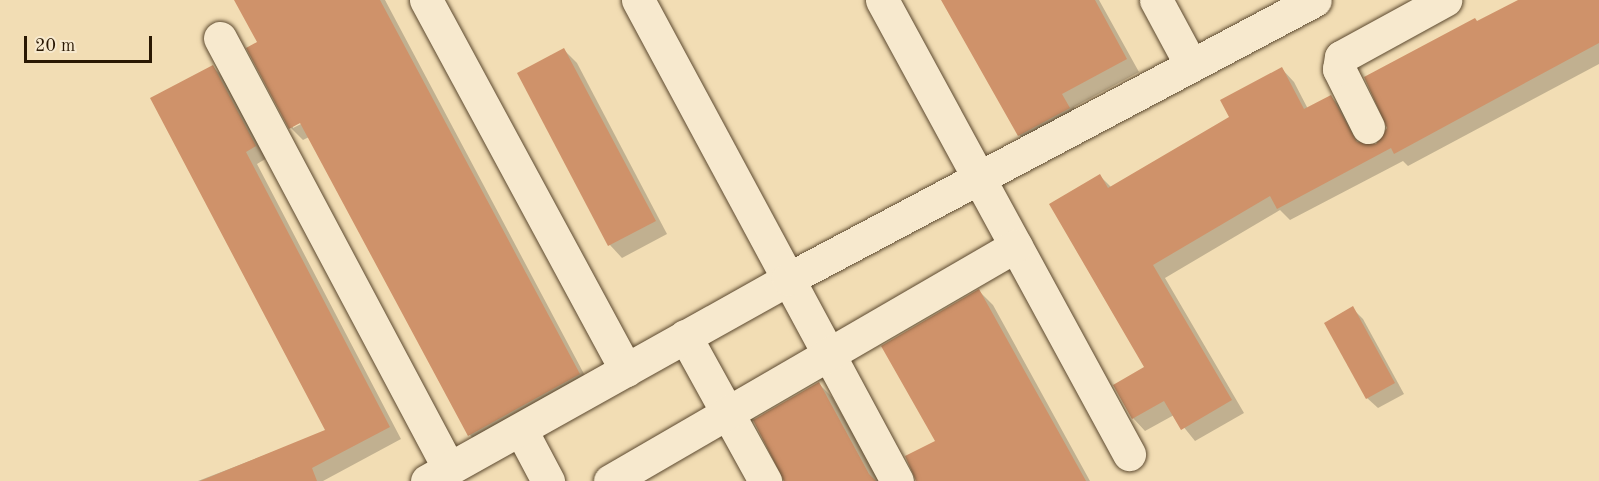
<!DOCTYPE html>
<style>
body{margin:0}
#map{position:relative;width:1599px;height:481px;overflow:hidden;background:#f2ddb4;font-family:"Old Standard TT",serif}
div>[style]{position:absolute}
.shadow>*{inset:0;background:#0003}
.building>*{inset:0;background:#cf926a}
.roads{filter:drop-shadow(0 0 2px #5c492f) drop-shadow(0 0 2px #5c492f)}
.street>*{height:33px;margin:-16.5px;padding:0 16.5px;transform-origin:16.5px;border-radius:16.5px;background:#f7e9ce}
span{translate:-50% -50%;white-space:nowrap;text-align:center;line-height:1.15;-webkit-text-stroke:4.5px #f7e9ce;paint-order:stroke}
.scale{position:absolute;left:24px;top:36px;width:128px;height:27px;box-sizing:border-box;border:3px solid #2a1803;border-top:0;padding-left:8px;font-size:18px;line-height:21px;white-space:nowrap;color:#2a1803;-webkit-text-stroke:4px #f7e9ce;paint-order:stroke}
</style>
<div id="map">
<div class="shadow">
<i style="clip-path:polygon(evenodd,236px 0,385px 0,591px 387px,482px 448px,470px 435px,309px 137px,303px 140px,291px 128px,259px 43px,236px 0,307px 121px,293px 128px,293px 125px,307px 121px)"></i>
<i style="clip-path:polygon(943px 0,1099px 0,1139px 72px,1074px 107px,1083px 122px,1033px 148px,1019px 135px)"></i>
<i style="clip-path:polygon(1520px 0,1599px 0,1599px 64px,1408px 166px,1403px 161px,1290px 220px,1280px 210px,1165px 278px,1244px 413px,1195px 441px,1174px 415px,1145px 431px,1133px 418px,1146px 367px,1100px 176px,1112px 188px,1231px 117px,1282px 69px,1294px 82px,1308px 109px,1331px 97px,1343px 109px,1363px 144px,1377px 146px)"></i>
<i style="clip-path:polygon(564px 50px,577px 63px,667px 234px,622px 258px,610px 245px)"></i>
<i style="clip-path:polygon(213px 67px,224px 78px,267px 158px,257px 164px,401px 439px,323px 481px,198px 481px,327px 431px)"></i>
<i style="clip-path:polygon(979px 291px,993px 305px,1090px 481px,917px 481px,937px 441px)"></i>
<i style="clip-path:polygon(1352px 308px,1363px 319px,1404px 394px,1378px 408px,1367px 398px,1326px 323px)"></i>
<i style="clip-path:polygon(819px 384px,832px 397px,880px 481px,787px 481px)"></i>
</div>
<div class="building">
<i style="clip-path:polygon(234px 0,380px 0,580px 374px,468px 436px,300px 123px,289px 129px,246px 48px,257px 42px)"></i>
<i style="clip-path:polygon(941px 0,1095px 0,1127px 59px,1062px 94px,1070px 108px,1018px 136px)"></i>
<i style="clip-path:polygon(1518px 0,1599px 0,1599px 43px,1394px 154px,1391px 148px,1277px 209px,1270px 196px,1153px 265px,1232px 400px,1181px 430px,1164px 401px,1132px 419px,1113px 385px,1144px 367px,1049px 204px,1100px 174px,1108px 188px,1229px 117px,1220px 100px,1282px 67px,1304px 109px,1331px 95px,1357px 142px,1376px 144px,1387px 128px,1364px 77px,1475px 18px,1477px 21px)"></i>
<i style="clip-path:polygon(564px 48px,656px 221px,608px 246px,517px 73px)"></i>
<i style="clip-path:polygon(213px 65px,256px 146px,246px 152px,390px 427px,312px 468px,317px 481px,200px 481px,325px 430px,150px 98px)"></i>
<i style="clip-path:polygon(979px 289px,1086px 481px,916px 481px,905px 456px,935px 441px,881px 346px)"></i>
<i style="clip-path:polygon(1353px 306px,1395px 383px,1366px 399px,1324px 323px)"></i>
<i style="clip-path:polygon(819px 382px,869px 474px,876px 481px,784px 481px,753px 420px)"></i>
</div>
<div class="roads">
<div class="street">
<i style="left:426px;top:0;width:421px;rotate:61.6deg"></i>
<i style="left:638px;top:0;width:546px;rotate:61.7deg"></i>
<i style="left:882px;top:0;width:517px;rotate:61.45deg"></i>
<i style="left:1156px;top:0;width:74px;rotate:61.7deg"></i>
<i style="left:220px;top:38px;width:488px;rotate:62deg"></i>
<i style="left:1368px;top:127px;width:65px;rotate:-116.6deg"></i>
<i style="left:1339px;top:69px;width:12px;rotate:-81deg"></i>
<i style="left:1341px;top:57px;width:119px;rotate:-28.7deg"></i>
<i style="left:685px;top:336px;width:166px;rotate:61.1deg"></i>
<i style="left:521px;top:430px;width:58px;rotate:62.1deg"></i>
<i style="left:427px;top:481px;width:414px;rotate:-29.2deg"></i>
<i style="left:788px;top:279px;width:596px;rotate:-27.9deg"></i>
<i style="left:610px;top:481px;width:469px;rotate:-30.1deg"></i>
</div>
</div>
<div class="scale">20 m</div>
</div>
